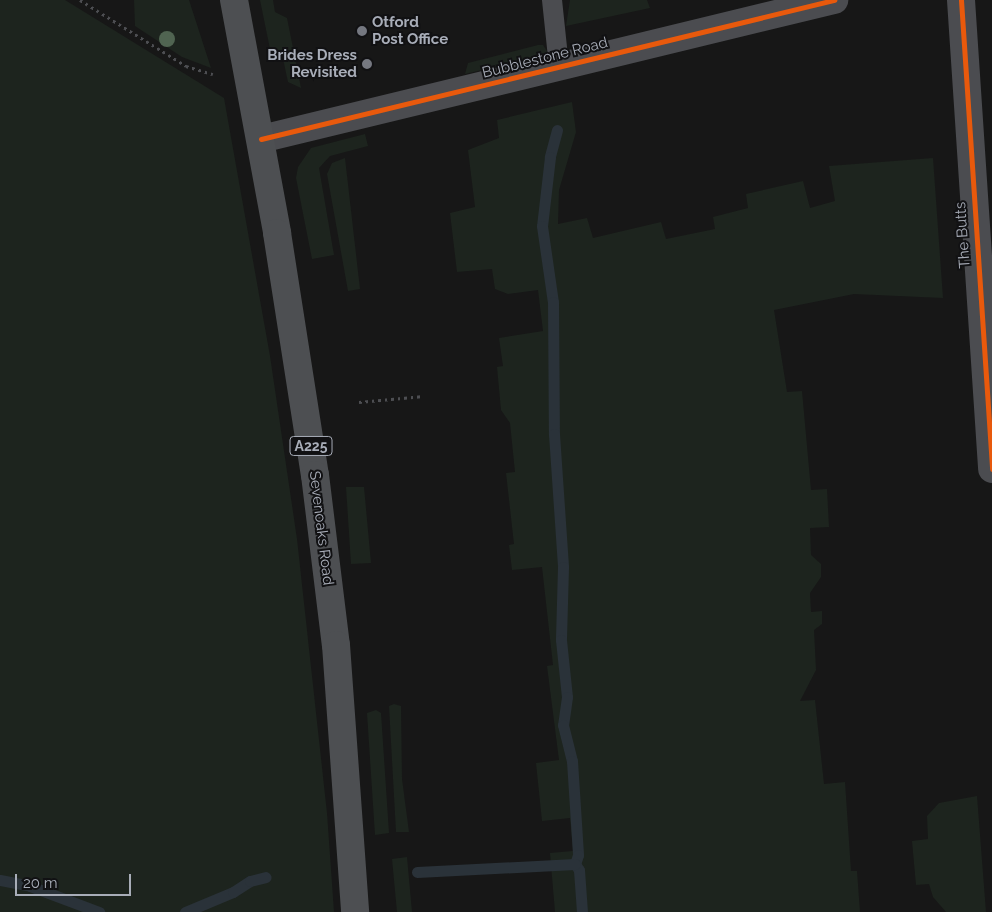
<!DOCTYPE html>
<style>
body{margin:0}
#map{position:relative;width:992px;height:912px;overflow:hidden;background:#171717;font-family:Raleway,sans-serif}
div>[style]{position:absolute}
.green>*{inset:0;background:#1d241e}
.stream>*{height:11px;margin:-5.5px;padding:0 5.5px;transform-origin:5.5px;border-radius:5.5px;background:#2a3239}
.path>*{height:3px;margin-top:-1.5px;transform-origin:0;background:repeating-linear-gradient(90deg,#4d4e52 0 2.5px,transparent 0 6.5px)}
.service>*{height:20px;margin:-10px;padding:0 10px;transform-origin:10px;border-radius:10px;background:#4b4c50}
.minor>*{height:28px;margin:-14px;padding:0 14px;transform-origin:14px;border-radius:14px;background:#4b4c50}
.primary>*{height:28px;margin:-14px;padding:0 14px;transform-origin:14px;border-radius:14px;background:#4d4f52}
.cycleway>*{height:5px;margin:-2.5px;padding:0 2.5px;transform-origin:2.5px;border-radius:2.5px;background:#e8590c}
.trees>*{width:16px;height:16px;margin:-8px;border-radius:50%;background:#506451}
.dots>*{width:14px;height:14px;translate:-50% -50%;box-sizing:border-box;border:2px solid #111113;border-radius:50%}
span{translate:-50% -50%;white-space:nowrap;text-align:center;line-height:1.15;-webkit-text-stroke:4px #111113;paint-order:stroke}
.shield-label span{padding:1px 4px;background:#111113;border:1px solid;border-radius:4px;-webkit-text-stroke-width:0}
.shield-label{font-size:14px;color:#a8adb8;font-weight:700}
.poi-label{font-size:15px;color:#a8adb8;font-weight:700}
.left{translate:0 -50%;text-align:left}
.right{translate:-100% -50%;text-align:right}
.street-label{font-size:15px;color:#a8adb8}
.scale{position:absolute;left:15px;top:874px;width:116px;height:22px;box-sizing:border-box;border:2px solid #a8adb8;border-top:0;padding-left:6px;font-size:15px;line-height:18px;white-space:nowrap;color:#a8adb8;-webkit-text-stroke:4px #111113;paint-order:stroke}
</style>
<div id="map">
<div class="green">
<i style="clip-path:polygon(0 0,65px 0,224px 98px,270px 356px,297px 539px,327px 813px,334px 912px,0 912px)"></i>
<i style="clip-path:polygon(134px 0,189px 0,211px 68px,182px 57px,135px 26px)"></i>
<i style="clip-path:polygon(260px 0,273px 0,275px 12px,287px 18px,301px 88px,288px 82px,282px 54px,271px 54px)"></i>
<i style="clip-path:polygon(570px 0,647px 0,650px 8px,566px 26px)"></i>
<i style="clip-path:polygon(538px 45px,543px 45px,549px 54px,465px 74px,468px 63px)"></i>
<i style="clip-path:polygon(572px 102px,576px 132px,559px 190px,558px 224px,587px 218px,593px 238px,661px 222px,666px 239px,715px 229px,713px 217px,748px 208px,746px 194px,803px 181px,810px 208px,835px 201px,829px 166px,933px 158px,943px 298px,854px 294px,774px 310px,787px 392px,802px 391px,811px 490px,827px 489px,829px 527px,810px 528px,811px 555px,821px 564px,821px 577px,810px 593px,811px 612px,822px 611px,822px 624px,814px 630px,816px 670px,800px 701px,815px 700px,824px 784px,845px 782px,851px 871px,857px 871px,860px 912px,555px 912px,550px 853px,573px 851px,570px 818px,542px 821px,536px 763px,559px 760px,547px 666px,553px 665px,542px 567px,512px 570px,509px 545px,514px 544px,506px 473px,515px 472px,510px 423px,501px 410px,497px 367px,503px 366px,499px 338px,543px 331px,538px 290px,508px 294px,495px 289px,492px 269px,457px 272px,450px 213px,475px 207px,468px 150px,499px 138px,497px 120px)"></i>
<i style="clip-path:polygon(365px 134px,368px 146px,330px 156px,319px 168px,334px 255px,312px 259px,296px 178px,298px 167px,311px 148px)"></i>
<i style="clip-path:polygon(345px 158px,360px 289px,348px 291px,327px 174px,332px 163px)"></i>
<i style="clip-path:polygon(346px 487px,364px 487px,371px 563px,351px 564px)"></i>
<i style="clip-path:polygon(394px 704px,401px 706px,402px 779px,409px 832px,396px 832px,389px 706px)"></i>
<i style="clip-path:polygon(376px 710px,381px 713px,389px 833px,375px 835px,367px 713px)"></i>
<i style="clip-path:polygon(977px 796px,986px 912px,946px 912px,933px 897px,929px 884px,916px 885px,912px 841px,928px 839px,927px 816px,939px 803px)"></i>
<i style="clip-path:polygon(407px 857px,412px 912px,397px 912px,392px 859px)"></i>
</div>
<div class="stream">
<i style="left:557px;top:130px;width:28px;rotate:105deg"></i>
<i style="left:550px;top:157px;width:69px;rotate:96.6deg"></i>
<i style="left:542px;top:226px;width:77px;rotate:81.8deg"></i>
<i style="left:553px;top:302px;width:132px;rotate:89.6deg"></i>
<i style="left:554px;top:434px;width:133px;rotate:86.1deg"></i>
<i style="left:563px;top:567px;width:73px;rotate:91.6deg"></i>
<i style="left:561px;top:640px;width:57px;rotate:84deg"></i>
<i style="left:567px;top:697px;width:28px;rotate:98deg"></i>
<i style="left:563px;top:725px;width:37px;rotate:76deg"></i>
<i style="left:572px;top:761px;width:94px;rotate:86.3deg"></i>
<i style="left:578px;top:855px;width:9px;rotate:108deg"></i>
<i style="left:575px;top:864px;width:7px;rotate:56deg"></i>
<i style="left:579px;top:870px;width:42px;rotate:85.9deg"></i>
<i style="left:417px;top:872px;width:158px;rotate:-2.9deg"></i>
<i style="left:0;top:880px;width:31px;rotate:11deg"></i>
<i style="left:30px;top:886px;width:74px;rotate:20.6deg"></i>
<i style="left:185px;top:912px;width:52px;rotate:-22.6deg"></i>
<i style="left:233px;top:892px;width:20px;rotate:-33deg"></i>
<i style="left:250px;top:881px;width:16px;rotate:-14deg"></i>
</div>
<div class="path">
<i style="left:80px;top:0;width:125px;rotate:31.9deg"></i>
<i style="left:186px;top:66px;width:28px;rotate:17deg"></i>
<i style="left:359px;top:402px;width:65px;rotate:-5.3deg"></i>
</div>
<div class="service">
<i style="left:552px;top:0;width:67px;rotate:84deg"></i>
</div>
<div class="minor">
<i style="left:961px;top:0;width:470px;rotate:86.2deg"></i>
<i style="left:261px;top:139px;width:590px;rotate:-13.64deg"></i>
</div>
<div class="primary">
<i style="left:234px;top:0;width:237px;rotate:79.5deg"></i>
<i style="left:277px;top:233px;width:245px;rotate:81.1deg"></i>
<i style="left:315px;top:475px;width:171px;rotate:83deg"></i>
<i style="left:336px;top:645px;width:268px;rotate:85.9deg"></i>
</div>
<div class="cycleway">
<i style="left:961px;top:0;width:470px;rotate:86.2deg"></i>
<i style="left:261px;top:139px;width:590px;rotate:-13.64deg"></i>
</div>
<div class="trees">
<i style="left:167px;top:39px"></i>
</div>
<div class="dots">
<i style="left:362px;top:31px;background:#757880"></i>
<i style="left:367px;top:64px;background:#757880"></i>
</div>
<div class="shield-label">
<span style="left:311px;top:446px">A225</span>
</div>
<div class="poi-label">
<span class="left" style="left:372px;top:31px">Otford<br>Post Office</span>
<span class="right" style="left:357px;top:64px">Brides Dress<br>Revisited</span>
</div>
<div class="street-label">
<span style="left:545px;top:58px;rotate:-14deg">Bubblestone Road</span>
<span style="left:963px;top:235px;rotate:-94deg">The Butts</span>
<span style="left:321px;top:528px;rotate:83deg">Sevenoaks Road</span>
</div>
<div class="scale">20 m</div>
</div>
